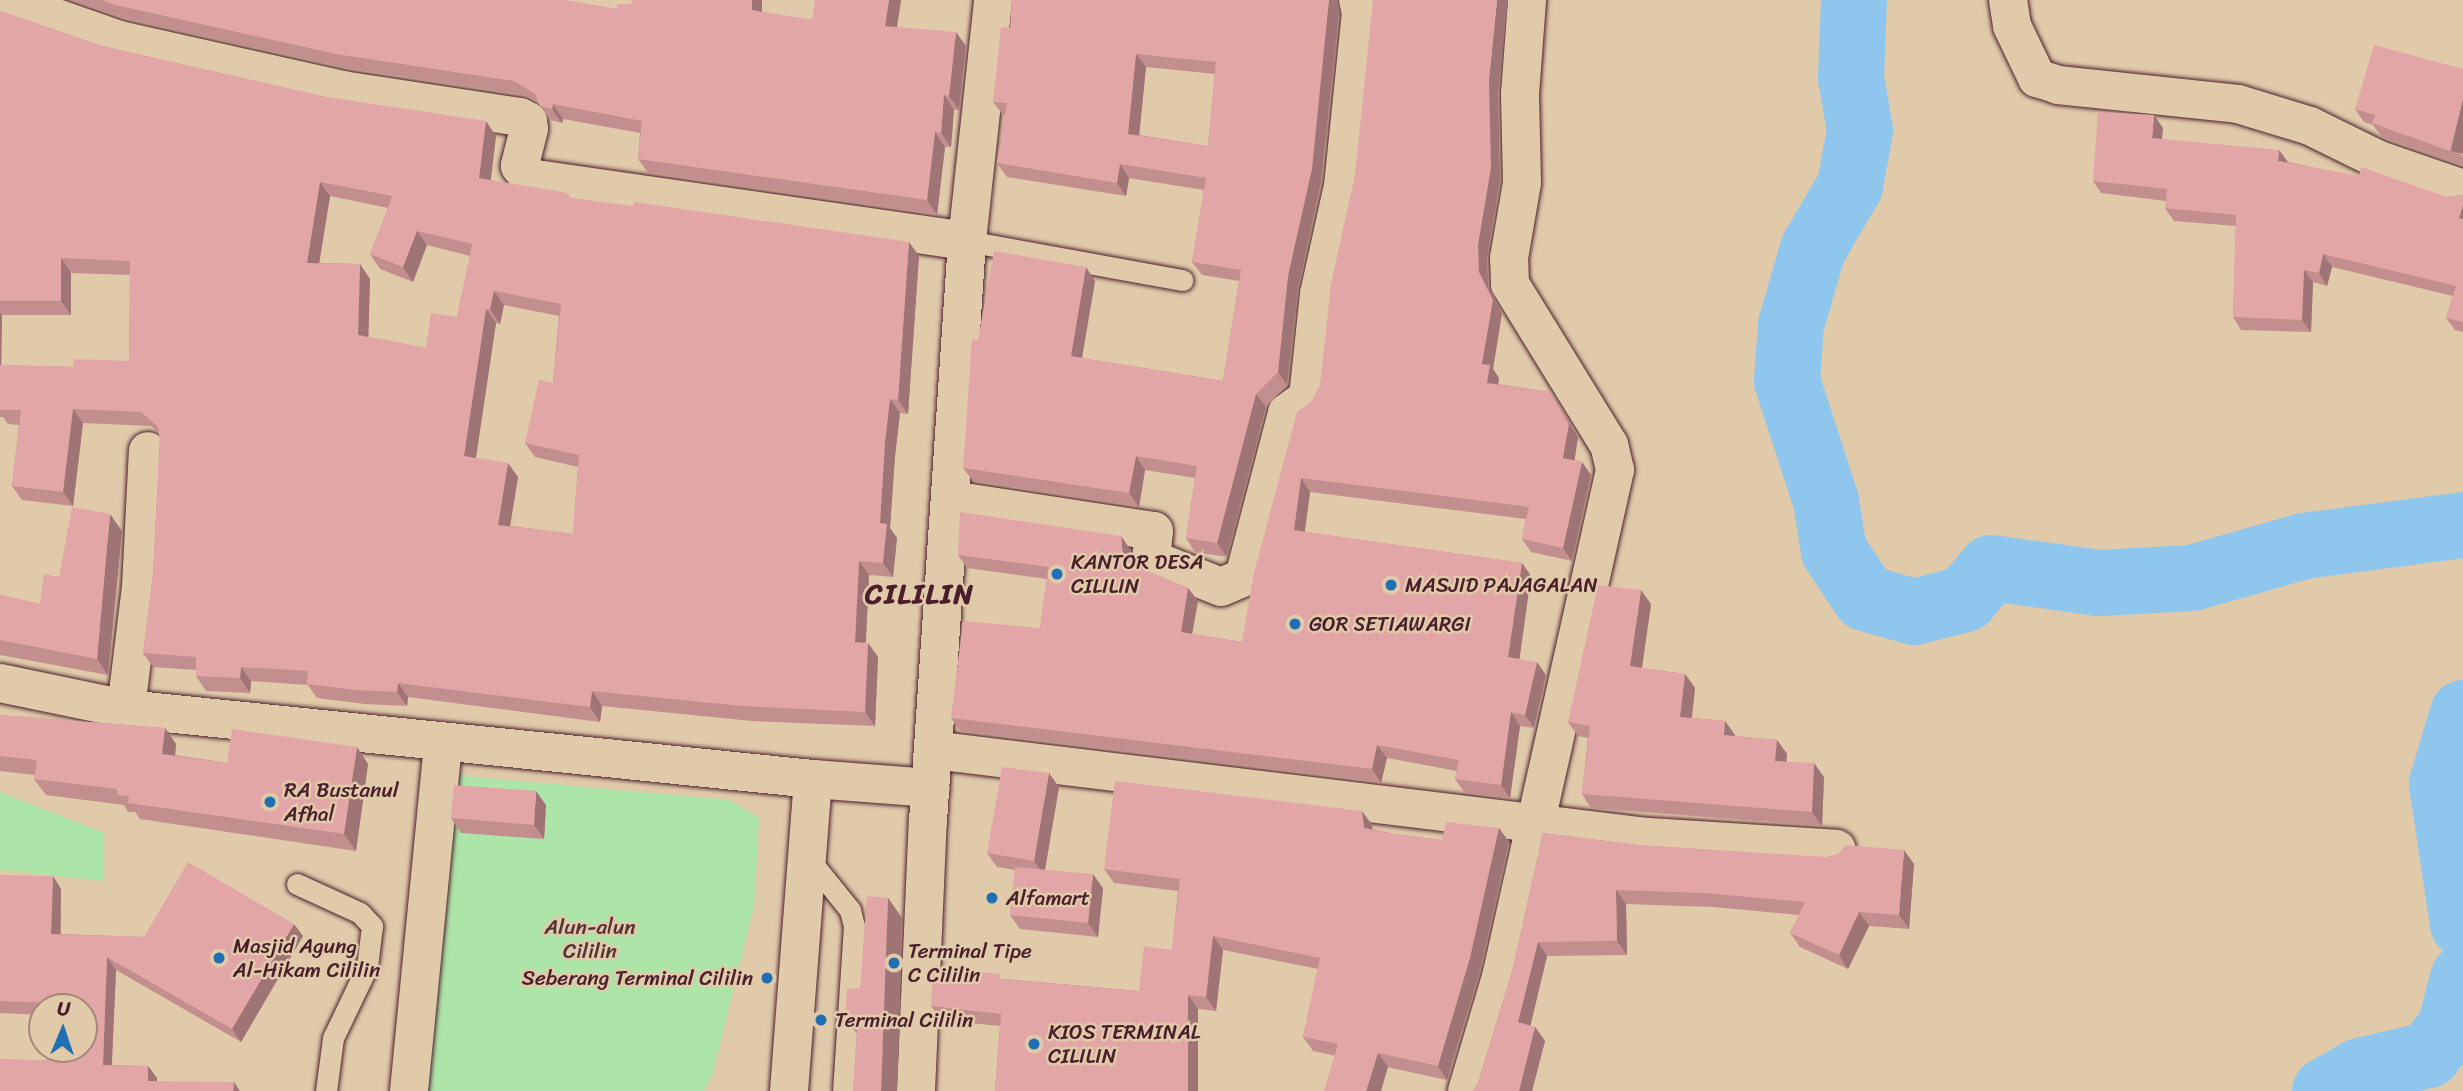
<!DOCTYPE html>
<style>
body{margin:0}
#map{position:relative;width:2463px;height:1091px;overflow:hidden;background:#e1caaa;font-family:Sriracha,sans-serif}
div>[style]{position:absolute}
.green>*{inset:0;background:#ade4a7}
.river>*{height:66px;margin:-33px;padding:0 33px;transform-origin:33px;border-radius:33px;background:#8fc6ee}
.roads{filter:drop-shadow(0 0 2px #4a1f2b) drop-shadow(0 0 2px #4a1f2b)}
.lane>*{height:21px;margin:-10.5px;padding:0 10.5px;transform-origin:10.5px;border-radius:10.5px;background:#e1caaa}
.street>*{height:38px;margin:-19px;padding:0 19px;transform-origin:19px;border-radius:19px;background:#e1caaa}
.secondary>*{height:38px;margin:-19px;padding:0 19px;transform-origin:19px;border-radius:19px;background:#e1caaa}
.wall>*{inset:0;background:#c28f8e}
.shaded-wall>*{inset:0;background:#9e7474}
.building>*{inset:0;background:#e1a6a5}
.dots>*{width:19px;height:19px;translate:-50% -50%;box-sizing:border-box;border:4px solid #e1caaa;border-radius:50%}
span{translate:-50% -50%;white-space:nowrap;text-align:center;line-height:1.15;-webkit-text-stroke:5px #e1caaa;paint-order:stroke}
.poi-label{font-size:21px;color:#4a1f2b}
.left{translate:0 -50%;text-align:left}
.right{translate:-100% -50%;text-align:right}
.park-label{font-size:21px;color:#543337}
.district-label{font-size:28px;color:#4a1f2b;font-weight:700;letter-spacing:2px}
.north{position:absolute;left:28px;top:993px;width:70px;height:70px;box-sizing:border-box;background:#e1caaa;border:2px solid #a58677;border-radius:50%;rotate:2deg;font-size:19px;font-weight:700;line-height:28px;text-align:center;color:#4a1f2b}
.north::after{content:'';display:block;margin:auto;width:24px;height:32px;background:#1f6fb2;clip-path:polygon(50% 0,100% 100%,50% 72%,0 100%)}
</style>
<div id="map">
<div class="green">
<i style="clip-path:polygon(453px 775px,729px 800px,759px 818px,754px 907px,712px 1076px,704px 1091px,424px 1091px)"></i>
<i style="clip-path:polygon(0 792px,104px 833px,103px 881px,0 870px)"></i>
</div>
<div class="river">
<i style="left:1854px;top:0;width:78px;rotate:92.2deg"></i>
<i style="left:1851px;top:78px;width:53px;rotate:80.2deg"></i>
<i style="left:1860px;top:130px;width:57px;rotate:100.1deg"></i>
<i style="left:1850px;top:186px;width:73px;rotate:120.4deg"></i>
<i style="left:1813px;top:249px;width:79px;rotate:106.1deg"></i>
<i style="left:1791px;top:325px;width:56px;rotate:94.1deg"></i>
<i style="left:1787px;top:381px;width:126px;rotate:72deg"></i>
<i style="left:1826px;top:501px;width:51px;rotate:80.9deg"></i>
<i style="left:1834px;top:551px;width:56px;rotate:56.6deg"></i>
<i style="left:1865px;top:598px;width:51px;rotate:15.9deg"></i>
<i style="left:1914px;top:612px;width:53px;rotate:-14.3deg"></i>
<i style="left:1965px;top:599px;width:40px;rotate:-50deg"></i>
<i style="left:1991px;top:568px;width:109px;rotate:7.9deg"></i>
<i style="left:2099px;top:583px;width:93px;rotate:-3.1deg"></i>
<i style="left:2192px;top:578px;width:116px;rotate:-15.9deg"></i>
<i style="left:2304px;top:546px;width:160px;rotate:-7.5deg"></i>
<i style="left:2463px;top:713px;width:74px;rotate:106.5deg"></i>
<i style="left:2442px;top:784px;width:142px;rotate:81.5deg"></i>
<i style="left:2325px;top:1091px;width:40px;rotate:-29.7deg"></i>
<i style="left:2360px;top:1071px;width:70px;rotate:-13.2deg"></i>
<i style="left:2428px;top:1055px;width:35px;rotate:-51deg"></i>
<i style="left:2450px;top:1028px;width:52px;rotate:-75.4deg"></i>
</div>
<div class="roads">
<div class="lane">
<i style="left:967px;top:241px;width:219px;rotate:10.3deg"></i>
<i style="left:808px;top:858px;width:67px;rotate:51.1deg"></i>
<i style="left:850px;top:910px;width:16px;rotate:76deg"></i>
<i style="left:854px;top:926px;width:165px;rotate:93.8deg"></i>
<i style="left:297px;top:884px;width:69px;rotate:24.7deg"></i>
<i style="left:360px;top:913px;width:18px;rotate:47deg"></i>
<i style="left:372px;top:926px;width:41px;rotate:97deg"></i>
<i style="left:367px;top:967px;width:79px;rotate:115.6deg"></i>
<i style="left:333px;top:1038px;width:53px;rotate:97.5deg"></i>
</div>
<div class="street">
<i style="left:5px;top:0;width:121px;rotate:19.3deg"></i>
<i style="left:119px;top:40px;width:229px;rotate:12.6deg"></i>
<i style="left:342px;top:90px;width:180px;rotate:8.6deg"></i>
<i style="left:520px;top:117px;width:9px;rotate:27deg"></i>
<i style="left:528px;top:121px;width:8px;rotate:83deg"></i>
<i style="left:529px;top:129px;width:38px;rotate:104deg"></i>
<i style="left:520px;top:166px;width:15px;rotate:53deg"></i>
<i style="left:529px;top:178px;width:443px;rotate:8.2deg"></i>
<i style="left:2008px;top:0;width:26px;rotate:81deg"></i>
<i style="left:2012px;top:26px;width:58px;rotate:64.3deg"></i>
<i style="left:2037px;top:78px;width:22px;rotate:18deg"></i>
<i style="left:2058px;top:85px;width:181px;rotate:6deg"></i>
<i style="left:2238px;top:104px;width:75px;rotate:17deg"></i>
<i style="left:2310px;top:126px;width:77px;rotate:26.2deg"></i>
<i style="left:2379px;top:160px;width:89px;rotate:19deg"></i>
<i style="left:951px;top:500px;width:205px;rotate:8.7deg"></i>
<i style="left:1154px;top:531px;width:28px;rotate:96deg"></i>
<i style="left:1151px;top:559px;width:75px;rotate:21.8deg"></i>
<i style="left:1221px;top:587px;width:25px;rotate:-23deg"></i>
<i style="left:1244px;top:577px;width:170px;rotate:-75.3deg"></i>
<i style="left:1287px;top:413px;width:26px;rotate:-37deg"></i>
<i style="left:1308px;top:397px;width:104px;rotate:-83.9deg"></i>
<i style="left:1319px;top:294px;width:111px;rotate:-77.5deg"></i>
<i style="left:1343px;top:186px;width:174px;rotate:-84.1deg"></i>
<i style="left:1361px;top:13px;width:13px;rotate:-103deg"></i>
<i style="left:126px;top:709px;width:123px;rotate:-83deg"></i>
<i style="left:141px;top:587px;width:136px;rotate:-87.1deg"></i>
<i style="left:933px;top:750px;width:720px;rotate:6.94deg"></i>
<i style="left:1648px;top:837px;width:189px;rotate:3.6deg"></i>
<i style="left:813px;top:779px;width:118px;rotate:4.4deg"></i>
<i style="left:409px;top:1091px;width:351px;rotate:-84.4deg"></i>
<i style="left:916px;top:1091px;width:270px;rotate:-87.5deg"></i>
<i style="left:928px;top:821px;width:581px;rotate:-86.15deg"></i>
<i style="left:967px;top:241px;width:242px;rotate:-83.8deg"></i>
<i style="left:1467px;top:1091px;width:119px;rotate:-73.4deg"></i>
<i style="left:1501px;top:977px;width:520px;rotate:-77.33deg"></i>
<i style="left:1615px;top:470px;width:26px;rotate:-103deg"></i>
<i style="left:1609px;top:445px;width:189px;rotate:-121.6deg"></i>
<i style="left:1510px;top:284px;width:26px;rotate:-92deg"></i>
<i style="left:1509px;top:258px;width:76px;rotate:-80.2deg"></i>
<i style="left:1522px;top:183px;width:89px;rotate:-91.3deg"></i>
<i style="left:1520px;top:94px;width:94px;rotate:-85.7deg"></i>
</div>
<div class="secondary">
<i style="left:0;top:683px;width:129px;rotate:11.7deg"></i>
<i style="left:126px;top:709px;width:691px;rotate:5.82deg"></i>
<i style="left:813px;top:779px;width:313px;rotate:94.4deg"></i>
</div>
</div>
<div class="wall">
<i style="clip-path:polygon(71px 0,564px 0,617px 9px,762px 12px,812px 20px,901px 0,897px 27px,966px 46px,959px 110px,954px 110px,951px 147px,945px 147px,937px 215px,648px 173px,638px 159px,640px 133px,563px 119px,562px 123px,550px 120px,539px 104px,524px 95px,346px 68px,125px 19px)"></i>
<i style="clip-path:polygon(evenodd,0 11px,102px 46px,496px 136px,491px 180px,571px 198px,919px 256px,908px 414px,900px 413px,895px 456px,890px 528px,897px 538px,893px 577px,869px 575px,866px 643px,868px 643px,878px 657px,875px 726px,752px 721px,602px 706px,600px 722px,408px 697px,407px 706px,365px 704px,317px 698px,308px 685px,251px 681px,250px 693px,206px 691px,196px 676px,196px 670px,153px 667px,143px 653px,153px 574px,160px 438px,159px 433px,151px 426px,83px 423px,73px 506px,22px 500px,12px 486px,19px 425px,8px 424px,3px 417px,0 417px,0 11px,330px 196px,388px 208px,370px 254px,380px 269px,413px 282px,427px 245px,470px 256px,457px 317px,426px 348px,368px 337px,370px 279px,360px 264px,319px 263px,330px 196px,0 11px,71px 273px,130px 275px,129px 361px,73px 367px,1px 365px,2px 315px,71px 315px,71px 273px,0 11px,504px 305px,559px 316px,553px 383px,525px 443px,535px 457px,578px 467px,573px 534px,510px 526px,518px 477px,476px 458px,496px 323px,500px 324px,504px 305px)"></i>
<i style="clip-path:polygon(evenodd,1339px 14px,1321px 182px,1298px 289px,1287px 385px,1266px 407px,1227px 557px,1195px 552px,1186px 538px,1195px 478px,1145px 470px,1139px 507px,973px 481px,963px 468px,978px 340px,1095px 281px,1082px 358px,1223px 381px,1239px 281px,1202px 275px,1192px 262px,1204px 190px,1129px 178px,1126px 196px,1007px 177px,997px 163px,1005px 115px,1003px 115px,993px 102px,1010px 28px,1339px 14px,1146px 67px,1215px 74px,1208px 146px,1139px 135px,1146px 67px)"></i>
<i style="clip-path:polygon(2463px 69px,2463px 166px,2382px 137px,2373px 125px,2364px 122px,2355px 109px)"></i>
<i style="clip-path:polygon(1498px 93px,1500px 181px,1487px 259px,1488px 285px,1502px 313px,1493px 369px,1499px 378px,1498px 384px,1550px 392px,1578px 437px,1574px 460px,1582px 462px,1591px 475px,1572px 561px,1531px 552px,1522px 539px,1526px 519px,1310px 492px,1305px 532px,1522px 563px,1531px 576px,1519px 659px,1546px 675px,1534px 728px,1520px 726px,1510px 798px,1465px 793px,1455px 779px,1457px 771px,1387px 758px,1381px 783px,960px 731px,951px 718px,1040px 628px,1047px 579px,967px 568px,958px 555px,1130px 549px,1131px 564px,1133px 565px,1188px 588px,1198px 601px,1192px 634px,1242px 642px,1312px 401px,1320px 386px,1355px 175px)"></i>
<i style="clip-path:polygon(2163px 128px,2162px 139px,2288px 162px,2447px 197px,2463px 195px,2463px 332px,2455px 330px,2446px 318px,2453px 296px,2332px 267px,2327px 286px,2313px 282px,2311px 332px,2241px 330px,2233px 317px,2236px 226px,2174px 221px,2165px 208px,2166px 201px,2101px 193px,2093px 181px)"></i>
<i style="clip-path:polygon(122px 531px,108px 675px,0 655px,0 595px,40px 604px,59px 577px)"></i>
<i style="clip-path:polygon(1651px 604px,1642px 668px,1685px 674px,1695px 688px,1692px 718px,1725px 721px,1734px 736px,1777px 740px,1787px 754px,1787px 762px,1824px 777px,1822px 826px,1591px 808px,1582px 794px,1588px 738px,1578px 736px,1568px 722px)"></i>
<i style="clip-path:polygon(0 711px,0 715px,165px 728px,176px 744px,175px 755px,227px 763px,368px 764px,356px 851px,140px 819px,135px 812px,128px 812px,124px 805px,46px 795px,34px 779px,35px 775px,0 771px)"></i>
<i style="clip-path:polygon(1059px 787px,1045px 870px,1103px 888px,1098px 937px,1020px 929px,1010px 915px,1015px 870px,997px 867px,987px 853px)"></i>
<i style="clip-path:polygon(546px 805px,544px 839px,461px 833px,451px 818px)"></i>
<i style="clip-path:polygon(1362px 811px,1372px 825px,1372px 829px,1394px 834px,1442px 840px,1499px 828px,1509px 842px,1480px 971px,1447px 1080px,1313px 1051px,1303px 1037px,1318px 969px,1223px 950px,1216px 1011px,1198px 1009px,1198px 1091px,995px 1091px,1000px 1026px,941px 1020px,931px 1006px,1004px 979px,1139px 991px,1172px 950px,1178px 891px,1114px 883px,1104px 869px)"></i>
<i style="clip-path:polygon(1543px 833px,1637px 845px,1914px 864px,1909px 929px,1869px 926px,1848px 969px,1800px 947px,1790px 933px,1799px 915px,1713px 907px,1626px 904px,1627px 955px,1547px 956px,1530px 1026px,1535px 1027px,1545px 1041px,1532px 1091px,1473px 1091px,1478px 1083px,1513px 968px)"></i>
<i style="clip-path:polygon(0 875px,61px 889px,61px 934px,144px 937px,303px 936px,241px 1042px,116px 970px,112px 1065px,148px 1066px,157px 1078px,157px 1081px,0 1091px,46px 1060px,84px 1007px,42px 1007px,42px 1015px,0 1013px)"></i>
<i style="clip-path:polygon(888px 898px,902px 918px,897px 1091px,853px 1091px,857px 1034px,845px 1017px,860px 988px)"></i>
</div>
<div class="shaded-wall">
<i style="clip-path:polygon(752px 0,762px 0,762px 25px,752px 10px)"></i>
<i style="clip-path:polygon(889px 0,901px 0,895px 40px,885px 26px)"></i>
<i style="clip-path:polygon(1329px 0,1338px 0,1339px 14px,1321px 182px,1298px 289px,1287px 385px,1278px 372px,1288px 276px)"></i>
<i style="clip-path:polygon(1497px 0,1508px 0,1498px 93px,1500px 181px,1487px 259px,1488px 285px,1502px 313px,1493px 369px,1499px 378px,1496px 396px,1487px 383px,1482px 364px,1478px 245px,1489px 79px)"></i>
<i style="clip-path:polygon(956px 32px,966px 46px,959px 110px,949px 96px)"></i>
<i style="clip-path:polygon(1136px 54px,1146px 67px,1138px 147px,1128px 134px)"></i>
<i style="clip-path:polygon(944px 95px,954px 110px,951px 147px,941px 133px)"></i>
<i style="clip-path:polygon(2463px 99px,2463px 151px,2462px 156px,2451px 151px)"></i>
<i style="clip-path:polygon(553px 104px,563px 119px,562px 123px,552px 109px)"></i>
<i style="clip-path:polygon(2154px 115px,2163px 128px,2161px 150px,2152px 138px)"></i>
<i style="clip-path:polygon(486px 121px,496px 136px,489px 192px,479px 178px)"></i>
<i style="clip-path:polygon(935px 132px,945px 147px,937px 215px,927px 200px)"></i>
<i style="clip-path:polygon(2279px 150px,2288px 162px,2278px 161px)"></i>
<i style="clip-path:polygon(1120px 164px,1129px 178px,1126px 196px,1117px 183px)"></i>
<i style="clip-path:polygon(320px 182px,330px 196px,317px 277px,307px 263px)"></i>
<i style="clip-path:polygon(2463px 205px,2463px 224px,2459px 218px)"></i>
<i style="clip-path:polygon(417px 231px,427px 245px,413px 282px,403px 267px)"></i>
<i style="clip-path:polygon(909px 242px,919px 256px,908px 414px,898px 400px)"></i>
<i style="clip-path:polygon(2323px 254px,2332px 267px,2327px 286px,2319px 273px)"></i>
<i style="clip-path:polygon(61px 258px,71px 273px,71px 315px,61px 301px)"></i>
<i style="clip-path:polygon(360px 264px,370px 279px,368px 349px,358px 335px)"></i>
<i style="clip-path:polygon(1086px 267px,1095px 281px,1080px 369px,1071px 356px)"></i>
<i style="clip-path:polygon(2304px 270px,2313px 282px,2311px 332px,2302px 320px)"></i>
<i style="clip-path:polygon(494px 291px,504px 305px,500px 324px,490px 309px)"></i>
<i style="clip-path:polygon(486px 309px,496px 323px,474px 470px,464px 456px)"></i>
<i style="clip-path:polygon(0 313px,2px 315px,1px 379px,0 378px)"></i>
<i style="clip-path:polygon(1550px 392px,1578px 437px,1573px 471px,1563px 458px)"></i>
<i style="clip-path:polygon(1256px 394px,1266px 407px,1227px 557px,1217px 543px)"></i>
<i style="clip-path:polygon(890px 399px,900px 413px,895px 456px,890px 528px,897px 538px,893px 577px,883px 563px,880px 523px,885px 442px)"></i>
<i style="clip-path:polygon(73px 409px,83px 423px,73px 506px,63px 492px)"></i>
<i style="clip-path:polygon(1136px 456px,1145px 470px,1139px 507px,1129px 493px)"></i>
<i style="clip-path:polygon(1582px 462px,1591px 475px,1572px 561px,1563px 548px)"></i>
<i style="clip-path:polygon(508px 463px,518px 477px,508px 539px,498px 525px)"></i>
<i style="clip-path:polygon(1301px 478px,1310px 492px,1303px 543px,1294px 530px)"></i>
<i style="clip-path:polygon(110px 514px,122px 531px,108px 675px,97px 659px)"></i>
<i style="clip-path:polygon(1121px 536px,1130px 549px,1132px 569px,1123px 556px)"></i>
<i style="clip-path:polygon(859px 561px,869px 575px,865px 656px,855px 642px)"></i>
<i style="clip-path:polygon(1522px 563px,1531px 576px,1518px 670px,1508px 657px)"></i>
<i style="clip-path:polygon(1188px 588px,1198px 601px,1190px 646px,1181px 632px)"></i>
<i style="clip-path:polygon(1641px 590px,1651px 604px,1640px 681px,1630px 666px)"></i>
<i style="clip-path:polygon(868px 643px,878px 657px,875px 726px,865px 712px)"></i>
<i style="clip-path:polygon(1537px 662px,1546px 675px,1534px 728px,1525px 715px)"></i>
<i style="clip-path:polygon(241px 667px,251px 681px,250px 693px,240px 678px)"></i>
<i style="clip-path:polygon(1685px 674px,1695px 688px,1690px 731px,1680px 717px)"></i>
<i style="clip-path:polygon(398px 683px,408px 697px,407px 706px,397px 692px)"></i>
<i style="clip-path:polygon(592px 691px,602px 706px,600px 722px,590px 707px)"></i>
<i style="clip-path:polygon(1511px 712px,1520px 726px,1510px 798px,1501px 785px)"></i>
<i style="clip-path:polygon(1725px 721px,1735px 735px,1734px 749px,1724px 735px)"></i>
<i style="clip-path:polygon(165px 728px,176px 744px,174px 770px,162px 754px)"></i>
<i style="clip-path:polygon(1777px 740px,1787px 754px,1785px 775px,1775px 761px)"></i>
<i style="clip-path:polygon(1377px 745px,1387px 758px,1381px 783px,1372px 769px)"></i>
<i style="clip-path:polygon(357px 747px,368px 764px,356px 851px,344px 834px)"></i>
<i style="clip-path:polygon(1814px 763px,1824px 777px,1822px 826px,1812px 812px)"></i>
<i style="clip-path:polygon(1049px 773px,1059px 787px,1044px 875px,1034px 861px)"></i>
<i style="clip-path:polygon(536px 791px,546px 805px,544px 839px,534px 825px)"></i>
<i style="clip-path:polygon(1362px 811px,1372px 825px,1373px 842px,1364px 828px)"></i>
<i style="clip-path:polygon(1499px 828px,1509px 842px,1480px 971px,1447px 1080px,1438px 1066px)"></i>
<i style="clip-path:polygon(1904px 850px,1914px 864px,1909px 929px,1899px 915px)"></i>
<i style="clip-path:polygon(1093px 874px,1103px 888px,1098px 937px,1088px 923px)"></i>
<i style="clip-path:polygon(53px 876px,61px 889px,60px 946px,51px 934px)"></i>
<i style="clip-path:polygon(1616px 890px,1626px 904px,1627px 955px,1617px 941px)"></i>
<i style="clip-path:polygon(888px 898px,902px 918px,897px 1091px,881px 1091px)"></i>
<i style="clip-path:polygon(1859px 912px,1869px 926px,1848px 969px,1839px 955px)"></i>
<i style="clip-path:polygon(294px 924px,303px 936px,241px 1042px,232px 1029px)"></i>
<i style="clip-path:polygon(1213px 936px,1223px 950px,1216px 1011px,1206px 997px)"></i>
<i style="clip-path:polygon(1538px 942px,1547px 956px,1528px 1036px,1518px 1022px)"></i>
<i style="clip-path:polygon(107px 957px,116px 970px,111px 1078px,103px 1065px)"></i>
<i style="clip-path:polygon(1188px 995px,1198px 1009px,1198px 1091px,1188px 1091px)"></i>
<i style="clip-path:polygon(1535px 1027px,1545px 1041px,1532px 1091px,1519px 1091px)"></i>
<i style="clip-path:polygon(1378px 1053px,1388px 1067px,1381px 1091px,1366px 1091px)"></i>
<i style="clip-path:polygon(148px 1066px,157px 1078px,157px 1091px,148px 1081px)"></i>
<i style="clip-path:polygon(234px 1082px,240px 1091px,233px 1091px)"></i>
</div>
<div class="building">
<i style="clip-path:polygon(102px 0,564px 0,617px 9px,617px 4px,631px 4px,632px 0,752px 0,752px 10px,812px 20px,815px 0,889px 0,885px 26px,956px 32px,949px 96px,944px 95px,941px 133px,935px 132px,927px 200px,638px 159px,642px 121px,553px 104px,552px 109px,540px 106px,535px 94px,514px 81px,336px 54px,115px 5px)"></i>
<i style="clip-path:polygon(evenodd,1012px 0,1329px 0,1312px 169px,1288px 276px,1278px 372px,1256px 394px,1217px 543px,1186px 538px,1197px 466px,1136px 456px,1129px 493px,963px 468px,972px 339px,978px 340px,994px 251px,1086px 267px,1071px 356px,1223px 381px,1241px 270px,1192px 262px,1206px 178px,1120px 164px,1117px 183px,997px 163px,1007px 103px,993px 102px,1001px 27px,1010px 28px,1012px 0,1136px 54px,1216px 62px,1208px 146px,1128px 134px,1136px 54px)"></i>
<i style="clip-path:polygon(1373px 0,1497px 0,1489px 79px,1491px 168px,1478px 245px,1479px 272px,1493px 300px,1482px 364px,1490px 365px,1487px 383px,1550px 392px,1569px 424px,1563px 458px,1582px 462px,1563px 548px,1522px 539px,1529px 507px,1301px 478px,1294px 530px,1522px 563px,1508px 657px,1537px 662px,1525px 715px,1511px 712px,1501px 785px,1455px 779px,1459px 760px,1377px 745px,1372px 769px,951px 718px,963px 621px,1040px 628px,1049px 567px,958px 555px,960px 512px,1121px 536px,1123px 556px,1133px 565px,1188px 588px,1181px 632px,1242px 642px,1254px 573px,1297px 412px,1312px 401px,1320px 386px,1331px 284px,1355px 175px)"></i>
<i style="clip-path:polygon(evenodd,0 11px,102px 46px,327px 97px,486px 121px,479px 178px,567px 193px,571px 198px,633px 206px,634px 202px,909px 242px,898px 400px,890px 399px,885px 442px,880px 523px,887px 524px,883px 563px,859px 561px,855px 642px,868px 643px,865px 712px,742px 706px,592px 691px,590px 707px,398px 683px,397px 692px,355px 690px,307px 684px,308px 671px,241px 667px,240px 678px,196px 676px,196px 657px,143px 653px,153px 574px,160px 438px,157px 426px,141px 412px,73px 409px,63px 492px,12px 486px,21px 410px,0 410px,0 365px,73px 367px,74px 359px,129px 361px,130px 261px,61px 258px,61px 301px,0 301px,0 11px,320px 182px,392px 196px,370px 254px,403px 267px,417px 231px,472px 244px,457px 317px,431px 313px,426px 348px,358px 335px,360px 264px,307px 263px,320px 182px,0 11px,494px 291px,561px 304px,553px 383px,539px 380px,525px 443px,579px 455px,573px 534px,498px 525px,508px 463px,464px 456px,486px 309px,490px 309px,494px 291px)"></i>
<i style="clip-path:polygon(2374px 45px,2463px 69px,2463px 99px,2450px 151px,2463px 154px,2463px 157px,2461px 155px,2372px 123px,2375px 115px,2355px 109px)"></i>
<i style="clip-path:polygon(2098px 112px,2154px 115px,2152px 138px,2279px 150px,2278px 161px,2359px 176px,2361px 167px,2447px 197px,2463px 195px,2463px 205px,2459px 218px,2463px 219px,2463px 322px,2446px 318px,2456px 286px,2323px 254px,2319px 273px,2304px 270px,2302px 320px,2233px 317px,2236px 215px,2165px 208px,2167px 189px,2093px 181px)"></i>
<i style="clip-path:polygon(72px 507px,110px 514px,97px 659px,0 640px,0 595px,40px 604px,44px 574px,59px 577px)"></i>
<i style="clip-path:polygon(1598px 585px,1641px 590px,1630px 666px,1685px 674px,1680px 717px,1725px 721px,1724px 735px,1777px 740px,1775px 761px,1814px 763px,1812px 812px,1582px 794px,1590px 726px,1568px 722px)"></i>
<i style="clip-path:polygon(0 715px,165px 728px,162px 754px,227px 763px,232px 729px,357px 747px,344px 834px,128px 803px,129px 796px,117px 795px,117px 789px,34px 779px,37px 760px,0 756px)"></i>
<i style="clip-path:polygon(1002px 767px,1049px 773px,1034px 861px,987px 853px)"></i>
<i style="clip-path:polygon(1115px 781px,1362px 811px,1364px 828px,1394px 834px,1442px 840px,1446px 822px,1499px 828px,1470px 958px,1438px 1066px,1378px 1053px,1366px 1091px,1324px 1091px,1338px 1044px,1303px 1037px,1320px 958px,1213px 936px,1206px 997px,1188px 995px,1188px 1091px,995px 1091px,1001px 1014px,931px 1006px,933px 967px,1000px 974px,1000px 979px,1139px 991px,1144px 946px,1172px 950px,1180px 879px,1104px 869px)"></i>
<i style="clip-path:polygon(454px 785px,536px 791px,534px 825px,451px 818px)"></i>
<i style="clip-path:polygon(1543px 833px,1637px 845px,1826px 857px,1838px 854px,1846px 845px,1904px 850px,1899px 915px,1859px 912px,1839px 955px,1790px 933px,1805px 902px,1704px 893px,1616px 890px,1617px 941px,1538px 942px,1518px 1022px,1535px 1027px,1519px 1091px,1473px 1091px,1478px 1083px,1513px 968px)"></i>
<i style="clip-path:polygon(188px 862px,294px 924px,232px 1029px,107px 957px,103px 1065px,148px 1066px,148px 1081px,234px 1082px,233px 1091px,0 1091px,0 1059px,46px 1060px,46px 1049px,84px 1049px,84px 1007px,47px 1007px,48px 1003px,0 1001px,0 875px,53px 876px,51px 934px,144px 937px)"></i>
<i style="clip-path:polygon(1015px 867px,1093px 874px,1088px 923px,1010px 915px)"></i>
<i style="clip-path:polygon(867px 896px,888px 898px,881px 1091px,853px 1091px,858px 1018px,845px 1017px,847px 989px,860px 988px)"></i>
</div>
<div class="dots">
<i style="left:1057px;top:574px;background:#1f6fb2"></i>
<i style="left:1391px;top:585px;background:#1f6fb2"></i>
<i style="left:1295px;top:624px;background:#1f6fb2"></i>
<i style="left:270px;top:802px;background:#1f6fb2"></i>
<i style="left:992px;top:898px;background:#1f6fb2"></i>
<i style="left:219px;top:958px;background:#1f6fb2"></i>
<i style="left:894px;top:963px;background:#1f6fb2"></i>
<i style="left:767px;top:978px;background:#1f6fb2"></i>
<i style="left:821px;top:1020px;background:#1f6fb2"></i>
<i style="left:1034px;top:1044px;background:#1f6fb2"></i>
</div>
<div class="poi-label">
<span class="left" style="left:1071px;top:574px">KANTOR DESA<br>CILILIN</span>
<span class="left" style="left:1405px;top:585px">MASJID PAJAGALAN</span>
<span class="left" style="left:1309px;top:624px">GOR SETIAWARGI</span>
<span class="left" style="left:284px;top:802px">RA Bustanul<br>Afhal</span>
<span class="left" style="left:1006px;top:898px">Alfamart</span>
<span class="left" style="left:233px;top:958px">Masjid Agung<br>Al-Hikam Cililin</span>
<span class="left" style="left:908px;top:963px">Terminal Tipe<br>C Cililin</span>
<span class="right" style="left:753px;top:978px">Seberang Terminal Cililin</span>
<span class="left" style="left:835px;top:1020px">Terminal Cililin</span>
<span class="left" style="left:1048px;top:1044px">KIOS TERMINAL<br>CILILIN</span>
</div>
<div class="park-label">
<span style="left:590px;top:939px">Alun-alun<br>Cililin</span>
</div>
<div class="district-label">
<span style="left:920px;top:594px">CILILIN</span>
</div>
<div class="north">U</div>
</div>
